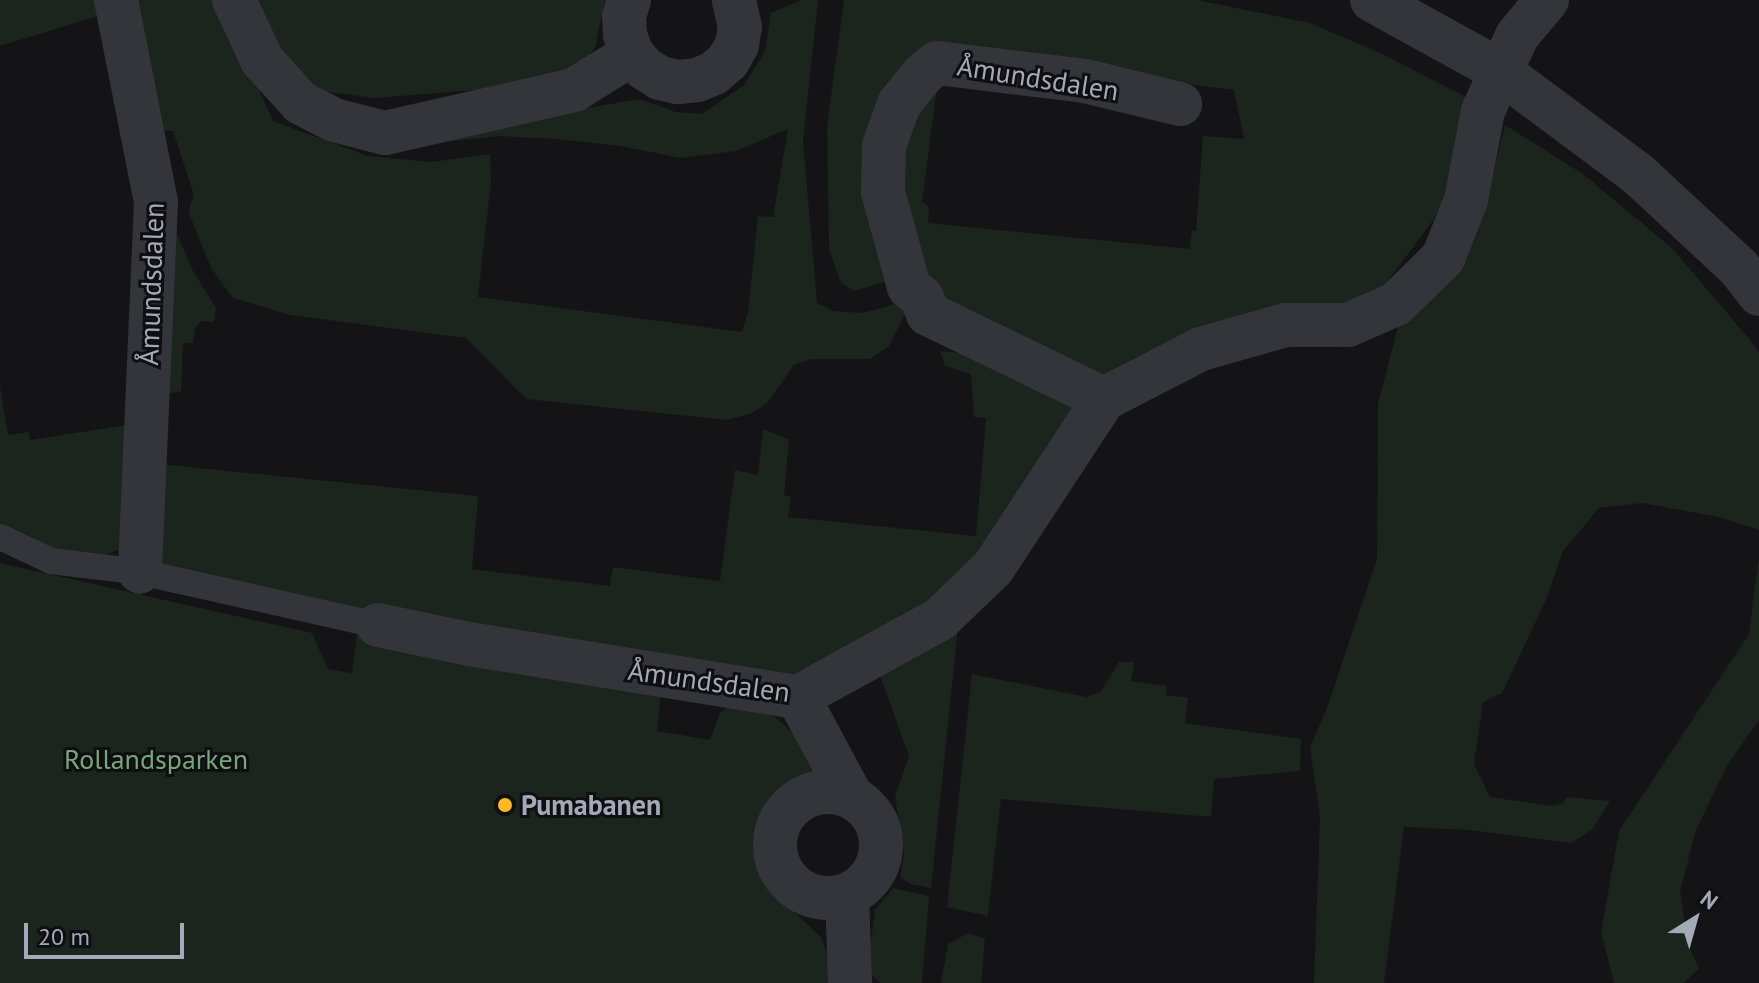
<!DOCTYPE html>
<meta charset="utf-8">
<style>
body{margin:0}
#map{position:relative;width:1759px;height:983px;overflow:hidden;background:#141416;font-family:"PT Sans",sans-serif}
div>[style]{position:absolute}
.green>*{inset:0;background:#1b241d}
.lane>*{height:26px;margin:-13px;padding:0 13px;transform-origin:13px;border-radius:13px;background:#34353b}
.street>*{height:44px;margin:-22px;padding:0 22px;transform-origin:22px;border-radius:22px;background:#34353b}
.street>.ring{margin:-22px;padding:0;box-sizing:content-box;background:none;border:44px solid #34353b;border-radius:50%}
.street-bridge>*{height:44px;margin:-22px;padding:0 22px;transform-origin:22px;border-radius:22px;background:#34353b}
.dots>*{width:22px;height:22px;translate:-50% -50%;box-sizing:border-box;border:4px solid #0f0f11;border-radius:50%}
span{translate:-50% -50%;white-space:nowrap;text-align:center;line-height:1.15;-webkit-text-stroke:6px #0f0f11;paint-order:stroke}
.street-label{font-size:28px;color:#a4a9b7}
.park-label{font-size:28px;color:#79a57c}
.poi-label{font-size:28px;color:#a4a9b7;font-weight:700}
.left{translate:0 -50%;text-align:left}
.north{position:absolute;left:1655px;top:879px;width:80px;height:80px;-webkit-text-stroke:6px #0f0f11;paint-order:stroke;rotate:37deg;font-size:22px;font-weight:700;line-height:32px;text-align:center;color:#a4a9b7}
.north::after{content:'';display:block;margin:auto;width:28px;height:36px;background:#a4a9b7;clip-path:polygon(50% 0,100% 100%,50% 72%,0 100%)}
.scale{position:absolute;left:24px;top:923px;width:160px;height:36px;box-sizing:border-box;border:4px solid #a4a9b7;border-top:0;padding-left:10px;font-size:24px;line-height:28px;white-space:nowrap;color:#a4a9b7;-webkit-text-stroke:6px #0f0f11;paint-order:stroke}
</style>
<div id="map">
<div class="green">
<i style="clip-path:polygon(0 0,103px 0,101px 15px,0 46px)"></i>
<i style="clip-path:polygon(130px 0,219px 0,273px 121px,368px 156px,431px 162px,490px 154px,491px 182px,478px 297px,742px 332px,748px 312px,758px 216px,773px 217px,788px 129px,736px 151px,681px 158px,620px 146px,557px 139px,500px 136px,436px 143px,440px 134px,639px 99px,676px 112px,702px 114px,744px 85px,765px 51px,771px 13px,801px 0,818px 0,803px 141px,817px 303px,833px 311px,863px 313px,896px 304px,907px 310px,889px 346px,870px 359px,811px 359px,794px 365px,767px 403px,752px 413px,727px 420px,526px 399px,466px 338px,290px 315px,233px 298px,211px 268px,188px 211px,194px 195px,173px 131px,158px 131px)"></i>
<i style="clip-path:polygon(257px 0,605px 0,595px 48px,565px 83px,375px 98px,320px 91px,267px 33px)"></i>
<i style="clip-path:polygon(844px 0,1197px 0,1310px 23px,1380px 53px,1476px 102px,1456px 169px,1434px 219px,1372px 302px,1101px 377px,951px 313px,914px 264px,898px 140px,938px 80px,922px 202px,929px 206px,928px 223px,1189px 249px,1192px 231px,1196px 231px,1203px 136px,1244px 139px,1234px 90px,927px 51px,885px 93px,894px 279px,854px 291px,841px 283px,829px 250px,827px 126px)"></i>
<i style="clip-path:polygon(1505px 125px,1583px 174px,1672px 248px,1755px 346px,1759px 353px,1759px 530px,1719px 517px,1642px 503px,1599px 508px,1563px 551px,1546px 600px,1502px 693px,1483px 702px,1474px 764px,1490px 797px,1552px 806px,1562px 804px,1567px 797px,1610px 801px,1592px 830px,1571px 843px,1470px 830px,1404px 827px,1384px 983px,1314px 983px,1320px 818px,1310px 748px,1328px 705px,1377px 559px,1378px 403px,1398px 327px,1438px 287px,1493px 176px)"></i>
<i style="clip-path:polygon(173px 224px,193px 271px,216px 308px,214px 322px,201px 321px,195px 328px,193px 343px,183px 343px,181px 391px,164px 395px)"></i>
<i style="clip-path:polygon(940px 351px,964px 353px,1104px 399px,993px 568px,779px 682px,464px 635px,163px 571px,154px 556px,159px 464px,478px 496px,472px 569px,610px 586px,613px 567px,720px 581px,735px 470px,758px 475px,763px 429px,789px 440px,784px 495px,791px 497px,788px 517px,976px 536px,986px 418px,974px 417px,971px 374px,945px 366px)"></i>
<i style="clip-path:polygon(0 386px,8px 435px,29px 432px,30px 440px,127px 425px,128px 546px,87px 562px,0 527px)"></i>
<i style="clip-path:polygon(1759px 556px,1759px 720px,1728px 764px,1696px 830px,1680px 891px,1688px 944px,1699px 969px,1683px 983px,1614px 983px,1601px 932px,1619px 831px,1749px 634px)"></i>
<i style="clip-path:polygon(0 563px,312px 633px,328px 669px,352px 673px,357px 635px,662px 684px,657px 731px,710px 740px,720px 713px,739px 700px,761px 705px,807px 745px,824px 785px,796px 793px,771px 814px,758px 840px,760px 869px,777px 896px,821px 937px,837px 983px,0 983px)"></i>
<i style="clip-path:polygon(956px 632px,957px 637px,931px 888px,910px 884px,900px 877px,904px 853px,895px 797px,909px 756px,879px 673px)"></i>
<i style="clip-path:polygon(1119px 662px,1134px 662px,1131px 681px,1167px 686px,1166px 695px,1188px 698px,1185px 723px,1301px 739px,1300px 771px,1214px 779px,1211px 817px,1001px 799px,988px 916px,947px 907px,972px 674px,1087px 697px,1101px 691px)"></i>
<i style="clip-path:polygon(893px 888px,929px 896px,922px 983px,881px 983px,867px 971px,875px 910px)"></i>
<i style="clip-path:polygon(968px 933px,985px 939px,981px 983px,941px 983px,948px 944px)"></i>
</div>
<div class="lane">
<i style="left:0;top:537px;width:56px;rotate:25.2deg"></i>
<i style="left:51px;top:561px;width:90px;rotate:7deg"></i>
<i style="left:140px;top:572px;width:244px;rotate:12.6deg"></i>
</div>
<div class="street">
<i style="left:116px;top:0;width:206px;rotate:78.8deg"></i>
<i style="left:156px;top:202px;width:370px;rotate:92.5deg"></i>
<i style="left:234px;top:0;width:66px;rotate:65deg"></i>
<i style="left:262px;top:60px;width:58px;rotate:47.8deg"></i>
<i style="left:301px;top:103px;width:37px;rotate:27deg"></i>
<i style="left:334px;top:120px;width:53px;rotate:14.3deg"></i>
<i style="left:385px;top:133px;width:194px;rotate:-12.8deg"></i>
<i style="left:574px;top:90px;width:68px;rotate:-31.8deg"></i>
<i style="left:629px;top:0;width:17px;rotate:107deg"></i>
<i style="left:624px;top:16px;width:19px;rotate:87deg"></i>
<i style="left:625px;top:35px;width:20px;rotate:70deg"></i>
<i style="left:632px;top:54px;width:18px;rotate:49deg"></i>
<i style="left:644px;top:68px;width:19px;rotate:32deg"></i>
<i style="left:660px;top:78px;width:18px;rotate:13deg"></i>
<i style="left:678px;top:82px;width:19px;rotate:-6deg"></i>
<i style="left:697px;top:80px;width:18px;rotate:-22deg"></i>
<i style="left:714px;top:73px;width:18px;rotate:-41deg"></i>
<i style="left:728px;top:61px;width:18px;rotate:-61deg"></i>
<i style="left:737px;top:45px;width:18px;rotate:-81deg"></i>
<i style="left:740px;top:27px;width:28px;rotate:-103deg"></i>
<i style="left:1638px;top:174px;width:138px;rotate:42.9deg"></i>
<i style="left:1739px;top:268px;width:33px;rotate:52deg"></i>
<i style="left:1104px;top:399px;width:195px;rotate:-154.2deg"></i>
<i style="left:928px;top:314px;width:17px;rotate:-111deg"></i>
<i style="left:922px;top:298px;width:17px;rotate:-140deg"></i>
<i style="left:909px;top:287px;width:98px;rotate:-105.3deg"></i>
<i style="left:883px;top:192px;width:46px;rotate:-88.8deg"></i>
<i style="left:884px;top:146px;width:45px;rotate:-70.3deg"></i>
<i style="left:899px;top:104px;width:38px;rotate:-51deg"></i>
<i style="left:923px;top:74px;width:18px;rotate:-38deg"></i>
<i style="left:937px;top:63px;width:149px;rotate:6.9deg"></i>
<i style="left:1085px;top:81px;width:98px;rotate:13.6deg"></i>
<i style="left:378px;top:625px;width:93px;rotate:11.8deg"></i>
<i style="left:469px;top:644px;width:333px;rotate:9.2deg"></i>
<i style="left:798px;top:697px;width:162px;rotate:-28.8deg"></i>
<i style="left:940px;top:619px;width:74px;rotate:-43.9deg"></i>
<i style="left:993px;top:568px;width:202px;rotate:-56.7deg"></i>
<i style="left:1104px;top:399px;width:109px;rotate:-27.3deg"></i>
<i style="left:1201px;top:349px;width:88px;rotate:-15.8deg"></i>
<i style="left:1286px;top:325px;width:62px"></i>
<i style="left:1348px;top:325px;width:52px;rotate:-23.6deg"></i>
<i style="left:1396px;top:304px;width:66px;rotate:-44.4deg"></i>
<i style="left:1443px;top:258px;width:62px;rotate:-68.4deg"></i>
<i style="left:1466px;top:200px;width:91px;rotate:-79.2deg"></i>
<i style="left:1483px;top:111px;width:82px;rotate:-65.6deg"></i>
<i style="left:1517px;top:36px;width:47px;rotate:-50.2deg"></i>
<i style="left:798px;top:697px;width:112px;rotate:61.8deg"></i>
<i class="ring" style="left:775px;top:792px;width:62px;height:62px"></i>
<i style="left:847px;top:895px;width:88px;rotate:88deg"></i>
</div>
<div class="street-bridge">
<i style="left:1372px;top:0;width:143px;rotate:28.9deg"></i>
<i style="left:1497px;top:69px;width:176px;rotate:36.7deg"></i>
</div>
<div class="dots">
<i style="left:505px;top:805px;background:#ffba22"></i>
</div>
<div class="street-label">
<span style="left:1038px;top:78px;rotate:9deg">Åmundsdalen</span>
<span style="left:151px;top:284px;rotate:-88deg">Åmundsdalen</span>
<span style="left:709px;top:681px;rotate:8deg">Åmundsdalen</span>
</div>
<div class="park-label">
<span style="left:156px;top:759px">Rollandsparken</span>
</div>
<div class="poi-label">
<span class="left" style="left:521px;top:805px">Pumabanen</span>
</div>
<div class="north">N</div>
<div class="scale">20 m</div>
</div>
